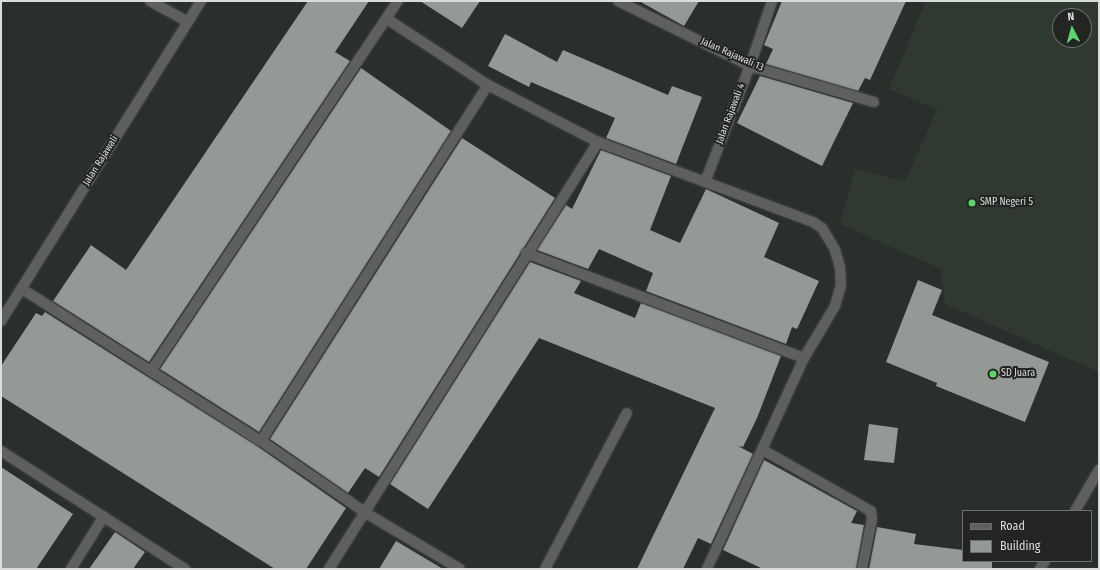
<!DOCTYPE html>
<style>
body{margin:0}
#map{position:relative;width:1100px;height:570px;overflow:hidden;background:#2b2f2b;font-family:"Fira Sans Condensed",sans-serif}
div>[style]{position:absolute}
.built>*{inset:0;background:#303931}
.building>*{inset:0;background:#959995}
.roads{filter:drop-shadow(0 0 1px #474b47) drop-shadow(0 0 1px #474b47)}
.street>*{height:10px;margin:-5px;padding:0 5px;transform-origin:5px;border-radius:5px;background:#5e605e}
.dots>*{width:11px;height:11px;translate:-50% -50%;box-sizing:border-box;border:2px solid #222522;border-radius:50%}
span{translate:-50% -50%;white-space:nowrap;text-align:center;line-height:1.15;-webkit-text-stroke:4px #222522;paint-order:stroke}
.street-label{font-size:10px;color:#daddda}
.poi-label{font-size:10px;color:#daddda}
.left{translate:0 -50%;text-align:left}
.frame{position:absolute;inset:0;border:2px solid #daddda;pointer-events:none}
.legend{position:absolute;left:962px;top:510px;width:130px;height:52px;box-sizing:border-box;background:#222522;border:1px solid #6c6f6c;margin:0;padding:5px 7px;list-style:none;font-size:12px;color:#daddda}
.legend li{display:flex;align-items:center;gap:8px;height:20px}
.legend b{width:20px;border:1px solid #6c6f6c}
.north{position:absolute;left:1052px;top:8px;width:40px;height:40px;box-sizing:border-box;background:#222522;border:1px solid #6c6f6c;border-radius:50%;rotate:354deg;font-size:11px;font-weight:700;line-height:16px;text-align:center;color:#daddda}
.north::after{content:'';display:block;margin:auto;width:14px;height:18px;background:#5dd56d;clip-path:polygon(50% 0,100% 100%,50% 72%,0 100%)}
</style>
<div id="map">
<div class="built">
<i style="clip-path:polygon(evenodd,926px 1px,1099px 1px,1099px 372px,945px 304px,941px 269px,840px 224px,855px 169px,905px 182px,937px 109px,889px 89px,926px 1px,1060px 16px,1084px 16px,1084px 40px,1060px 40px,1060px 16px)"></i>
</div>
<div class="building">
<i style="clip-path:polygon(308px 1px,369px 1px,335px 52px,350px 61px,149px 362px,53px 301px,91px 245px,126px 270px)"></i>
<i style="clip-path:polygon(420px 1px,480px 1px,462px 28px)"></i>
<i style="clip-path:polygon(639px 1px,699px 1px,684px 26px)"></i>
<i style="clip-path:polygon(782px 1px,906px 1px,870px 80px,865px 78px,858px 91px,766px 64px,773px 49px,764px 45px)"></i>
<i style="clip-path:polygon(505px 34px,557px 62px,563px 50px,668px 95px,672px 86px,702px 97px,676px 164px,606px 138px,615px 118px,531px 82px,529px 87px,488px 66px)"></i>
<i style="clip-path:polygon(361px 68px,451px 131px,259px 432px,160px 369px)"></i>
<i style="clip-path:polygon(760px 76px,853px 103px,822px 166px,737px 123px)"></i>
<i style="clip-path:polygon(462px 138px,555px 198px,379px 477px,365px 468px,348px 493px,270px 439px)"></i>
<i style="clip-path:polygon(601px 150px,671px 176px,650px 230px,680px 243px,706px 189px,779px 223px,764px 257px,819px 281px,797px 329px,792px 327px,786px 344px,646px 291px,653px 273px,599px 249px,588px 269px,537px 250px,566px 205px,572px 209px)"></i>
<i style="clip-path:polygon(530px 262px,581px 281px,574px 293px,635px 318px,641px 303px,781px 356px,757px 418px,743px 447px,738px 446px,753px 454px,711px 544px,698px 538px,683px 569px,637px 569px,715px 408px,539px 338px,428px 509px,390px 484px)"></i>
<i style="clip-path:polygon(918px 280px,942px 290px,932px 315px,1049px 362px,1025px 422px,936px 386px,937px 383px,886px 362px)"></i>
<i style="clip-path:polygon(45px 312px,257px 446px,346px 508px,306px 569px,275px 569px,1px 396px,1px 366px,36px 313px,42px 316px)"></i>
<i style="clip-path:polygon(869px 424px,898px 428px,894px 463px,864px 460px)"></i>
<i style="clip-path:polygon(764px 460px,857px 511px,851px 523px,864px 525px,856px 569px,763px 569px,723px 550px)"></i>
<i style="clip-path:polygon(1px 467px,73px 514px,36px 569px,1px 569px)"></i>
<i style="clip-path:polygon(877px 527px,916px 534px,914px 544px,963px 550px,963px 561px,992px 561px,992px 569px,869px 569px)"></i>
<i style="clip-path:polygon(115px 532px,145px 552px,133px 569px,89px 569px)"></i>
<i style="clip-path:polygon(396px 541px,443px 569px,379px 569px)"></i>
</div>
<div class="roads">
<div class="street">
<i style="left:150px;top:1px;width:43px;rotate:28.9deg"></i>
<i style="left:618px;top:1px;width:147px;rotate:26.2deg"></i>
<i style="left:750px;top:66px;width:129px;rotate:16.2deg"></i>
<i style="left:387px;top:19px;width:121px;rotate:33.2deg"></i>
<i style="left:488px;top:85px;width:124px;rotate:27.4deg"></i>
<i style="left:598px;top:142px;width:229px;rotate:20.4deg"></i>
<i style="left:813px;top:222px;width:11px;rotate:34deg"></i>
<i style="left:822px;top:228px;width:26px;rotate:59deg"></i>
<i style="left:835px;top:250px;width:18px;rotate:74deg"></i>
<i style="left:840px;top:267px;width:18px;rotate:87deg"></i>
<i style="left:841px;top:285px;width:22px;rotate:106deg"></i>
<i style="left:835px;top:306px;width:61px;rotate:120.8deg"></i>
<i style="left:705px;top:182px;width:124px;rotate:-68.8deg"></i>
<i style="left:750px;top:66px;width:69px;rotate:-71.3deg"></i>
<i style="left:526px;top:253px;width:297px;rotate:20.7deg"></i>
<i style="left:804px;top:358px;width:232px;rotate:114.7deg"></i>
<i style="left:22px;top:289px;width:283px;rotate:32.5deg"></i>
<i style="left:261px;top:441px;width:127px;rotate:34.4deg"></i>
<i style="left:366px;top:513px;width:109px;rotate:30.8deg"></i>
<i style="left:1px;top:321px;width:377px;rotate:-58deg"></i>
<i style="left:151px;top:371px;width:445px;rotate:-56.3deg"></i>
<i style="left:261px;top:441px;width:422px;rotate:-57.5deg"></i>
<i style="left:763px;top:450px;width:124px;rotate:29.5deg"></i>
<i style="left:871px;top:511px;width:8px;rotate:83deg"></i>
<i style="left:872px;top:519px;width:51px;rotate:101.3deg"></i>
<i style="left:1px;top:451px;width:219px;rotate:32.7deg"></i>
<i style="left:1075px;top:511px;width:48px;rotate:-59.7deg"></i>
<i style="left:71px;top:569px;width:62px;rotate:-58.1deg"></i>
<i style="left:329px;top:569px;width:505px;rotate:-57.79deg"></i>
<i style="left:545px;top:569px;width:176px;rotate:-62.3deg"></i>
<i style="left:1040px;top:569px;width:9px;rotate:-58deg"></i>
</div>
</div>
<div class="dots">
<i style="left:972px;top:203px;background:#5dd56d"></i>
<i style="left:993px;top:374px;background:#5dd56d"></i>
</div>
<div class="street-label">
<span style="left:732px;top:55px;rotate:24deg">Jalan Rajawali 13</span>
<span style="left:731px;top:114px;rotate:-69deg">Jalan Rajawali 4</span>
<span style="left:101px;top:161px;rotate:-58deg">Jalan Rajawali</span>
</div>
<div class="poi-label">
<span class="left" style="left:980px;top:203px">SMP Negeri 5</span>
<span class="left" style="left:1001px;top:374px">SD Juara</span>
</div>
<div class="frame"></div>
<ul class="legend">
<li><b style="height:5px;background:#5e605e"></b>Road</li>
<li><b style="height:11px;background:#959995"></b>Building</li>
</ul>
<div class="north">N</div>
</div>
